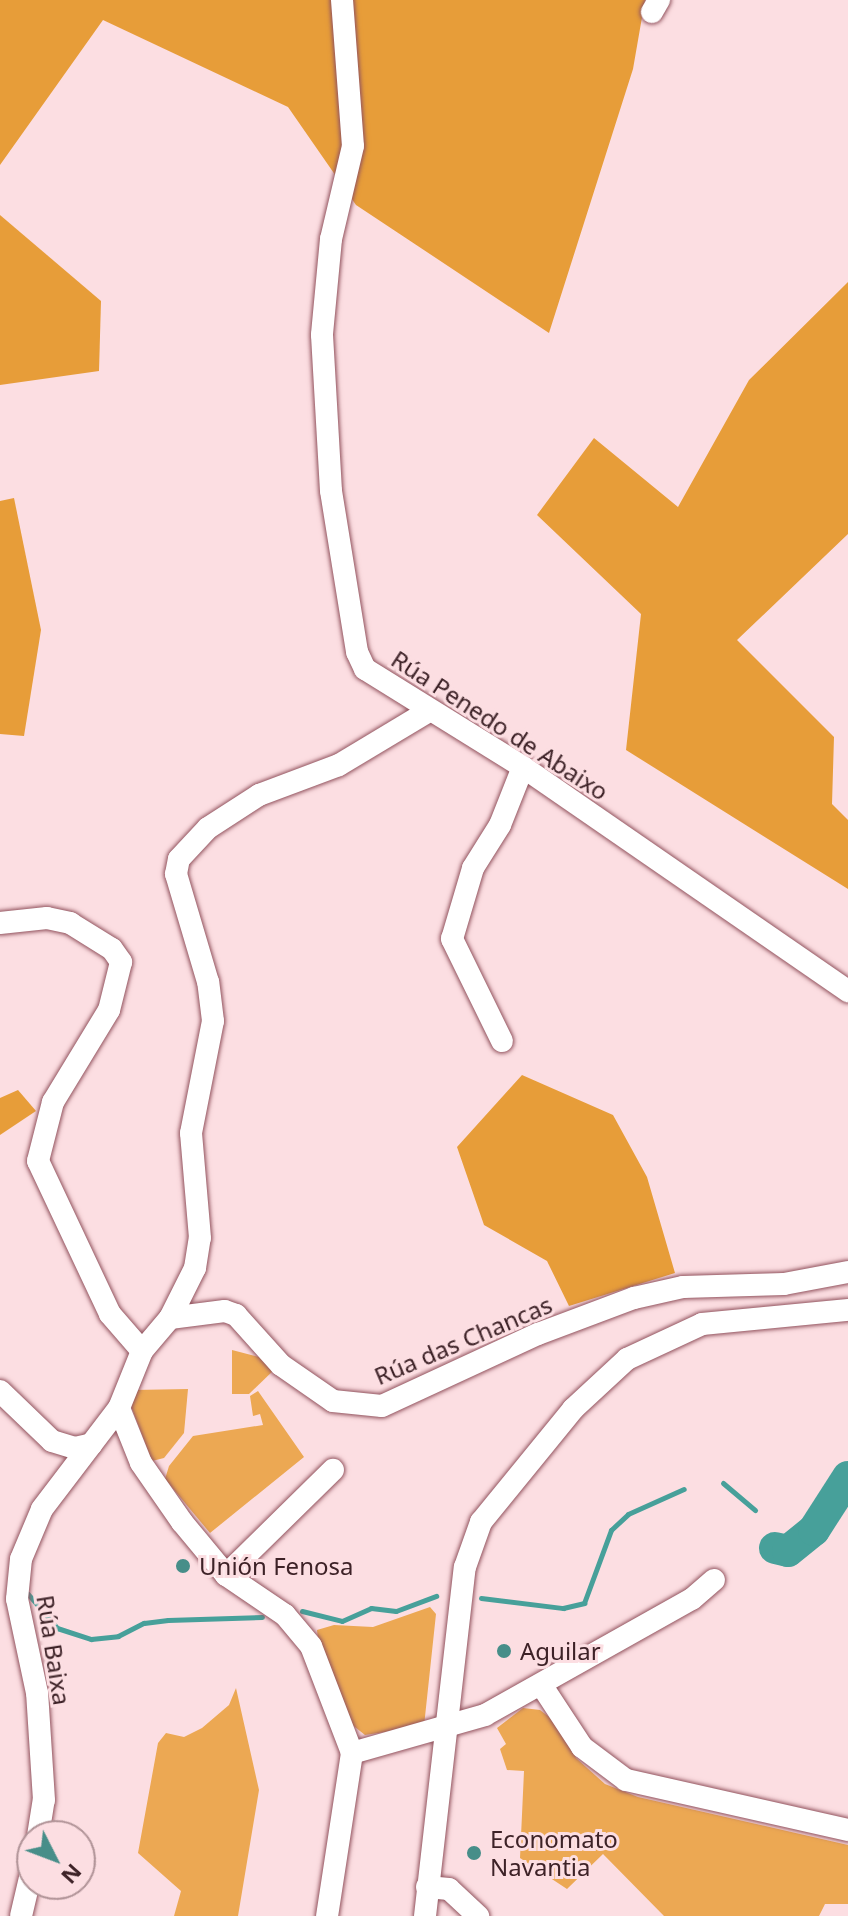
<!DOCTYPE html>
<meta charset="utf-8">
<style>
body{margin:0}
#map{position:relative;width:848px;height:1916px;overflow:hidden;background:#fcdee2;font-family:"Noto Sans",sans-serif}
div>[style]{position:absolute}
.green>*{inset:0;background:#eca853}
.forest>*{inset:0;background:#e79d39}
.stream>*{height:5px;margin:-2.5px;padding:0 2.5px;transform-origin:2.5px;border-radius:2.5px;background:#47a09a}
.river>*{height:32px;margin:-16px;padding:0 16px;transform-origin:16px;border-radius:16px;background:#47a09a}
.roads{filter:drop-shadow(0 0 2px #92535e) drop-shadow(0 0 2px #92535e)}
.minor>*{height:22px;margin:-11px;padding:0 11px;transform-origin:11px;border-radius:11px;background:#fff}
.dots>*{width:22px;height:22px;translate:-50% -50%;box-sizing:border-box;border:4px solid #fcdee2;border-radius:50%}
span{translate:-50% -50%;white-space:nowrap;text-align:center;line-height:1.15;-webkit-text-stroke:6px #fcdee2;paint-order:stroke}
.street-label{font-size:24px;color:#3d2227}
.poi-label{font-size:24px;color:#3d2227}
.left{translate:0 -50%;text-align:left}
.north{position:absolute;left:16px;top:1820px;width:80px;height:80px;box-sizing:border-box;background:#fcdee2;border:2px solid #b09397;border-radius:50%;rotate:132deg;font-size:22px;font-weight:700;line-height:32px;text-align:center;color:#3d2227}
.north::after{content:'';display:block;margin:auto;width:28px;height:36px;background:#478e89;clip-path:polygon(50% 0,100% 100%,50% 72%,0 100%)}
</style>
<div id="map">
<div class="green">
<i style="clip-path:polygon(232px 1350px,267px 1359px,276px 1368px,249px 1394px,232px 1394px)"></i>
<i style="clip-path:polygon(188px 1389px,184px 1433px,164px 1458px,152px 1461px,131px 1406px,133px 1390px)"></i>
<i style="clip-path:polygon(258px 1391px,304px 1457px,210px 1533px,165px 1479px,169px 1466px,193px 1436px,263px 1425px,260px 1414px,253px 1416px,250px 1396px)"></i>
<i style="clip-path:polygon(430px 1607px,436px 1614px,424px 1726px,365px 1735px,350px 1723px,319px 1649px,317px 1630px,334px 1625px,373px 1627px)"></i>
<i style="clip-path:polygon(236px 1688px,259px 1790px,238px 1916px,174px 1916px,181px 1891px,138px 1853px,158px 1743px,166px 1733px,184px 1737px,202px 1728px,229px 1705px)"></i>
<i style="clip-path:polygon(523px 1708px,540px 1710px,553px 1720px,576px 1758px,605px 1784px,638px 1797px,848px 1845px,848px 1904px,825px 1904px,819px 1916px,664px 1916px,603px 1854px,567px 1889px,520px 1858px,524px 1771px,507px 1770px,500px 1749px,506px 1744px,497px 1728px)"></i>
</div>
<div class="forest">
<i style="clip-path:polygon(0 0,645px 0,633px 69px,549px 333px,356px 205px,288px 107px,103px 20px,0 165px)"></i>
<i style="clip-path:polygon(0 215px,101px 301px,99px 371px,0 385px)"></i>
<i style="clip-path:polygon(848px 282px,848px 534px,737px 640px,834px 737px,832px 804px,848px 820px,848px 889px,626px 750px,641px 614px,537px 515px,594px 438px,678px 507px,749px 380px)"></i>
<i style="clip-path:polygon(14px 498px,41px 630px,24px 736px,0 734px,0 501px)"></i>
<i style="clip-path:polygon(522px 1075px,613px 1115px,647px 1177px,675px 1273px,569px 1306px,547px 1261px,484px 1225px,457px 1147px)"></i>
<i style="clip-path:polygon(18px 1090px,36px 1111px,0 1135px,0 1098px)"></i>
</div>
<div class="stream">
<i style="left:723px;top:1483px;width:42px;rotate:40.2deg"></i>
<i style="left:28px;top:1594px;width:45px;rotate:49.5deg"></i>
<i style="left:57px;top:1628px;width:36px;rotate:18deg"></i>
<i style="left:91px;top:1639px;width:27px;rotate:-6deg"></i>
<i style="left:118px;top:1636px;width:29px;rotate:-27deg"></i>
<i style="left:144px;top:1623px;width:24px;rotate:-7deg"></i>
<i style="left:168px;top:1620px;width:94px;rotate:-1.8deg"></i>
<i style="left:481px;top:1598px;width:83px;rotate:7deg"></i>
<i style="left:563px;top:1608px;width:22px;rotate:-13deg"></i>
<i style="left:584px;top:1603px;width:78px;rotate:-69.7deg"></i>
<i style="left:611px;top:1530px;width:23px;rotate:-43deg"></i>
<i style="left:628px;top:1514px;width:61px;rotate:-24.1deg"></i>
<i style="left:302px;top:1611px;width:41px;rotate:14deg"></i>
<i style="left:342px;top:1621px;width:32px;rotate:-24deg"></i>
<i style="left:371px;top:1608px;width:25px;rotate:7deg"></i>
<i style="left:396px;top:1611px;width:43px;rotate:-20.6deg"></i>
</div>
<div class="river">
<i style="left:775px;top:1548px;width:13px;rotate:13deg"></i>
<i style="left:788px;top:1551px;width:33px;rotate:-39deg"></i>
<i style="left:814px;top:1530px;width:63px;rotate:-57.3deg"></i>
</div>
<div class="roads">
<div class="minor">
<i style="left:342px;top:0;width:146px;rotate:85.7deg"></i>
<i style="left:353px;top:146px;width:96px;rotate:103.3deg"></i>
<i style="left:331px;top:239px;width:96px;rotate:95.4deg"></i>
<i style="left:322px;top:335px;width:156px;rotate:86.7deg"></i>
<i style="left:331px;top:491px;width:163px;rotate:80.8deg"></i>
<i style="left:357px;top:652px;width:19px;rotate:65deg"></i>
<i style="left:365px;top:669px;width:186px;rotate:31.8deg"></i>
<i style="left:523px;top:767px;width:395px;rotate:34.6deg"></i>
<i style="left:652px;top:12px;width:14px;rotate:-60deg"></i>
<i style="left:0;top:923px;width:47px;rotate:-6.1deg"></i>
<i style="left:47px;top:918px;width:24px;rotate:12deg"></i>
<i style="left:70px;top:923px;width:49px;rotate:31.8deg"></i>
<i style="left:112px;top:949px;width:16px;rotate:55deg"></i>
<i style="left:121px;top:962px;width:49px;rotate:104deg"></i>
<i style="left:109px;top:1010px;width:108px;rotate:121.3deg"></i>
<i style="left:53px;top:1102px;width:61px;rotate:104.3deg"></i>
<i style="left:38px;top:1161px;width:169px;rotate:64.8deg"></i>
<i style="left:110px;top:1314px;width:49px;rotate:49.1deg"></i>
<i style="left:502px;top:1041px;width:114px;rotate:-116.1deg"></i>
<i style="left:452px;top:939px;width:74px;rotate:-73.5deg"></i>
<i style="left:473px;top:868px;width:51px;rotate:-57.9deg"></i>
<i style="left:500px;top:825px;width:62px;rotate:-68.4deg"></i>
<i style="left:170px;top:1318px;width:55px;rotate:-7.3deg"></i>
<i style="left:225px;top:1311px;width:12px;rotate:20deg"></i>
<i style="left:236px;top:1315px;width:67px;rotate:48deg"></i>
<i style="left:281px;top:1365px;width:63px;rotate:34.7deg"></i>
<i style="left:333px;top:1401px;width:49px;rotate:5.8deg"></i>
<i style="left:382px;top:1406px;width:172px;rotate:-24.8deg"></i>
<i style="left:538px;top:1334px;width:103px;rotate:-20.6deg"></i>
<i style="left:634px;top:1298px;width:50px;rotate:-12.7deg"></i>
<i style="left:683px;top:1287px;width:101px;rotate:-1.7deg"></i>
<i style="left:784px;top:1284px;width:65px;rotate:-10.6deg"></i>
<i style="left:0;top:1391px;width:72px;rotate:43.9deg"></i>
<i style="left:52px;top:1441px;width:24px;rotate:17deg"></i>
<i style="left:75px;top:1448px;width:17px;rotate:-13deg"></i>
<i style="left:119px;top:1408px;width:59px;rotate:68.2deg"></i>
<i style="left:141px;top:1463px;width:72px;rotate:55.2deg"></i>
<i style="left:182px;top:1522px;width:69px;rotate:50.3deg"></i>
<i style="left:226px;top:1575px;width:71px;rotate:34.1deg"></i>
<i style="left:285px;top:1615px;width:40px;rotate:50deg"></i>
<i style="left:311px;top:1646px;width:115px;rotate:69deg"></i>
<i style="left:352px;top:1753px;width:165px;rotate:98.7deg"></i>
<i style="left:226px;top:1575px;width:150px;rotate:-44.5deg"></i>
<i style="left:542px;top:1686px;width:73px;rotate:56.7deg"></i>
<i style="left:582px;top:1747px;width:55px;rotate:36.9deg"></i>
<i style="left:626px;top:1780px;width:228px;rotate:12.7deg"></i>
<i style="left:352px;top:1753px;width:138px;rotate:-15.9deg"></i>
<i style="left:485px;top:1715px;width:237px;rotate:-29.3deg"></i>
<i style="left:692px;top:1599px;width:29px;rotate:-41deg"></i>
<i style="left:38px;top:1836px;width:36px;rotate:-81deg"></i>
<i style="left:44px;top:1800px;width:107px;rotate:-93.7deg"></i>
<i style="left:37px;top:1693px;width:96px;rotate:-102deg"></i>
<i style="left:17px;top:1599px;width:40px;rotate:-84.3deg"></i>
<i style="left:21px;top:1559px;width:54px;rotate:-67.2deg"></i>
<i style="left:42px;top:1509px;width:127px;rotate:-52.7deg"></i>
<i style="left:119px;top:1408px;width:61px;rotate:-68deg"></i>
<i style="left:142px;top:1351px;width:43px;rotate:-49.7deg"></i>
<i style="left:170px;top:1318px;width:56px;rotate:-63.4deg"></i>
<i style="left:195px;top:1268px;width:30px;rotate:-81deg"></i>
<i style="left:200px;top:1238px;width:105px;rotate:-94.9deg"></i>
<i style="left:191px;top:1133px;width:114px;rotate:-78.9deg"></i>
<i style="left:213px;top:1021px;width:39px;rotate:-97deg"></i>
<i style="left:208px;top:982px;width:113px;rotate:-106.5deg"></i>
<i style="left:176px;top:874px;width:15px;rotate:-79deg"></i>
<i style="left:179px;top:859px;width:42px;rotate:-46.9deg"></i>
<i style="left:208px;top:828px;width:61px;rotate:-32.9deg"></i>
<i style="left:259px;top:795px;width:85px;rotate:-20.6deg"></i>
<i style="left:339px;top:765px;width:105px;rotate:-31deg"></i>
<i style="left:427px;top:1887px;width:22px;rotate:5deg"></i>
<i style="left:449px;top:1889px;width:40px;rotate:43deg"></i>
<i style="left:21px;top:1916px;width:48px;rotate:-76.8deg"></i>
<i style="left:425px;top:1916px;width:351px;rotate:-83.5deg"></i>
<i style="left:465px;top:1567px;width:48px;rotate:-70.4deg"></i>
<i style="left:481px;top:1522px;width:146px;rotate:-50.8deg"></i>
<i style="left:573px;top:1409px;width:74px;rotate:-42.8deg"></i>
<i style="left:627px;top:1359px;width:83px;rotate:-25deg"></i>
<i style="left:702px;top:1324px;width:147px;rotate:-5.5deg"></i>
</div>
</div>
<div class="dots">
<i style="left:183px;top:1566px;background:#478e89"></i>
<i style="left:504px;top:1651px;background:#478e89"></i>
<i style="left:474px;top:1853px;background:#478e89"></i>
</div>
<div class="street-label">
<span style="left:500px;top:725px;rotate:33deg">Rúa Penedo de Abaixo</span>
<span style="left:463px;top:1340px;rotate:-23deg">Rúa das Chancas</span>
<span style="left:54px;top:1650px;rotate:81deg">Rúa Baixa</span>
</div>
<div class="poi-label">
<span class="left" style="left:199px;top:1566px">Unión Fenosa</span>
<span class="left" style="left:520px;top:1651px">Aguilar</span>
<span class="left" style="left:490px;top:1853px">Economato<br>Navantia</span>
</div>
<div class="north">N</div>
</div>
